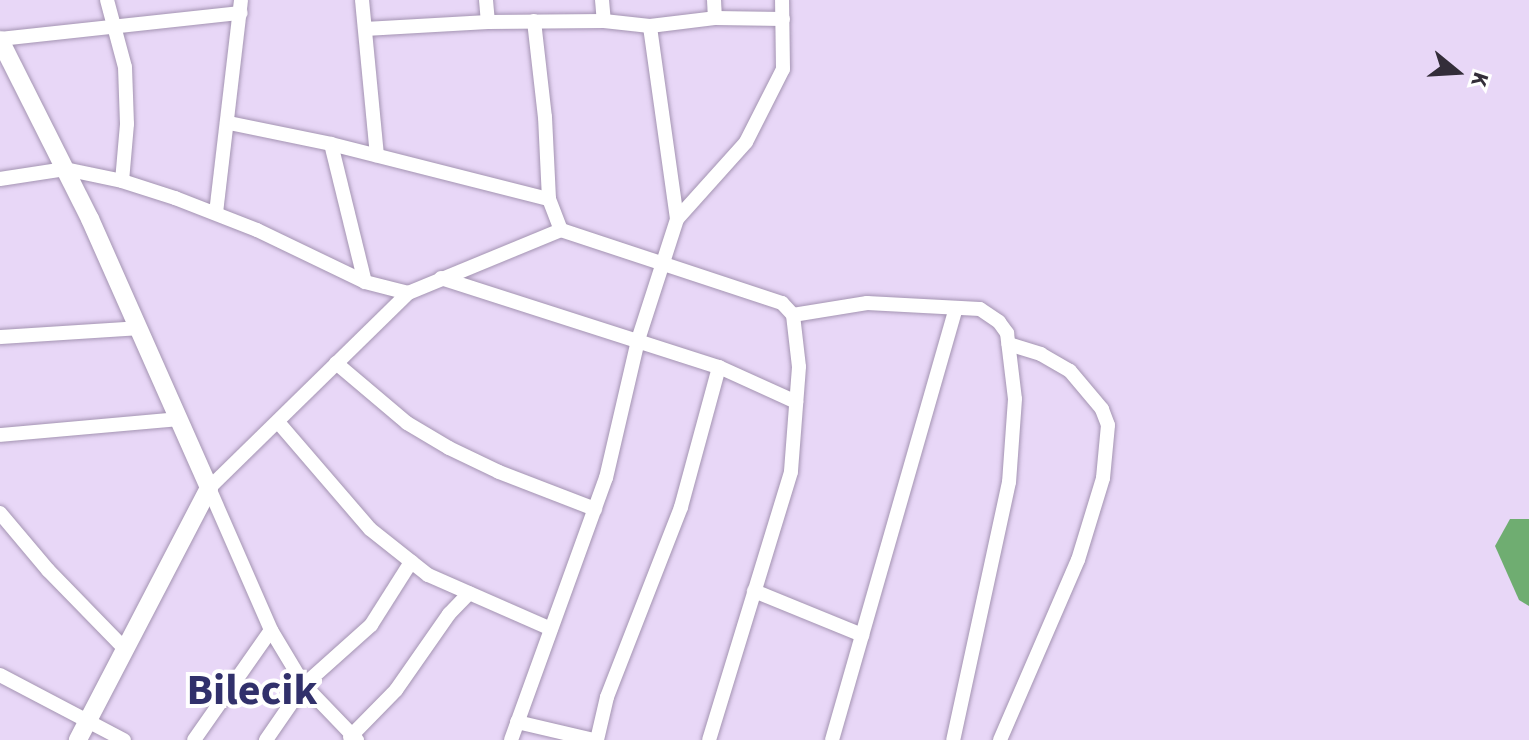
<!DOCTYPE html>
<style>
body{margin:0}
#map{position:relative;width:1529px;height:740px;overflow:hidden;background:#e8d7f7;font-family:"Source Sans 3",sans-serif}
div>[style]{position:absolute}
.forest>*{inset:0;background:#6fad71}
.roads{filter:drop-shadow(0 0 2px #a494b2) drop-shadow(0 0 2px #a494b2)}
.minor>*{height:14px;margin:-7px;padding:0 7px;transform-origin:7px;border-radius:7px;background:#fff}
.tertiary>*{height:18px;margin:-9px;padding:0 9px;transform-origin:9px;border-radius:9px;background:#fff}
span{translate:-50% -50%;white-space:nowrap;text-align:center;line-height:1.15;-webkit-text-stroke:8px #fff;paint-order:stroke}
.town-label{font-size:44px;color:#31306b;font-weight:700}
.north{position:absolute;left:1417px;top:32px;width:80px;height:80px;-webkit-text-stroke:6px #fff;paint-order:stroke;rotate:108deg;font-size:22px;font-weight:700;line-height:32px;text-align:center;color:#332d39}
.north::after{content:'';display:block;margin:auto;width:28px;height:36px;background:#332d39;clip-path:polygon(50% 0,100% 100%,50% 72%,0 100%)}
</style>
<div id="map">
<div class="forest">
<i style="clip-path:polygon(1510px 519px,1529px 519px,1529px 606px,1519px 600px,1495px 546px)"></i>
</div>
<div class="roads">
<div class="minor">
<i style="left:107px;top:0;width:69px;rotate:75deg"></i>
<i style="left:125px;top:67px;width:57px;rotate:88deg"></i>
<i style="left:127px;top:124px;width:57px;rotate:95deg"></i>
<i style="left:362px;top:0;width:156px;rotate:84.5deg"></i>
<i style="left:486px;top:0;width:22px;rotate:85deg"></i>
<i style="left:602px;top:0;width:21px;rotate:85deg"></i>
<i style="left:714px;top:0;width:18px;rotate:87deg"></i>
<i style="left:534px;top:21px;width:97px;rotate:83.5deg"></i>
<i style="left:545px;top:117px;width:82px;rotate:87.2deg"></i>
<i style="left:549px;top:199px;width:33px;rotate:69deg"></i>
<i style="left:561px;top:230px;width:233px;rotate:18.3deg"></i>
<i style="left:782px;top:303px;width:16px;rotate:47deg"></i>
<i style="left:793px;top:315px;width:52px;rotate:83.4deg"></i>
<i style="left:799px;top:367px;width:105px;rotate:94.4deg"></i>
<i style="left:791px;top:472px;width:280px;rotate:107deg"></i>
<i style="left:365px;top:29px;width:123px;rotate:-3.3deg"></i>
<i style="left:488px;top:22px;width:116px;rotate:-0.5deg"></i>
<i style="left:604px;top:21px;width:46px;rotate:6.2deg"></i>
<i style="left:650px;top:26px;width:65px;rotate:-7deg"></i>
<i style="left:715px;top:18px;width:68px;rotate:0.8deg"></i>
<i style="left:0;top:39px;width:242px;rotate:-6.2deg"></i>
<i style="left:229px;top:123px;width:104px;rotate:11.6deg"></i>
<i style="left:331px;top:144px;width:225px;rotate:14.2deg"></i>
<i style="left:331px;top:144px;width:142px;rotate:76.2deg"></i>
<i style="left:0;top:179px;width:66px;rotate:-8.7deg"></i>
<i style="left:65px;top:169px;width:58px;rotate:11.9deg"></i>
<i style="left:122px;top:181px;width:56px;rotate:17.8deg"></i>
<i style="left:175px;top:198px;width:88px;rotate:21.3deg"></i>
<i style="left:257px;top:230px;width:120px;rotate:25.7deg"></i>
<i style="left:365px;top:282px;width:44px;rotate:14.3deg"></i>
<i style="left:216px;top:213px;width:214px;rotate:-83.3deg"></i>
<i style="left:677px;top:219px;width:103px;rotate:-48.1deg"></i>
<i style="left:746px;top:142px;width:82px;rotate:-63.1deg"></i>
<i style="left:783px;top:69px;width:69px;rotate:-90.8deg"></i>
<i style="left:441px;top:278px;width:292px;rotate:17.8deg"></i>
<i style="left:719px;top:367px;width:85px;rotate:24.4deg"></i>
<i style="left:793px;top:315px;width:75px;rotate:-9.2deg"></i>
<i style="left:867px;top:303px;width:113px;rotate:3deg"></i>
<i style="left:980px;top:309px;width:23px;rotate:34deg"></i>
<i style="left:999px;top:322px;width:14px;rotate:54deg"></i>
<i style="left:1007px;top:333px;width:66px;rotate:83.1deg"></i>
<i style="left:1015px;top:399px;width:83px;rotate:94.1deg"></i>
<i style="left:1009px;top:482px;width:264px;rotate:102.2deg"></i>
<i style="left:0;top:337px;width:138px;rotate:-3.7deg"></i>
<i style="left:336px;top:363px;width:93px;rotate:40.2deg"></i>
<i style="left:407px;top:423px;width:49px;rotate:30.8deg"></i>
<i style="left:449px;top:448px;width:55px;rotate:25.6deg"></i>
<i style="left:499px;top:472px;width:103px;rotate:21.1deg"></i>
<i style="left:278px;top:422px;width:141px;rotate:49.3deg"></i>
<i style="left:370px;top:529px;width:74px;rotate:38.4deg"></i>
<i style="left:428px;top:575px;width:134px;rotate:23.7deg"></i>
<i style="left:0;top:435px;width:179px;rotate:-5.1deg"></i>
<i style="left:0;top:513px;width:75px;rotate:49.9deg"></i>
<i style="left:48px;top:570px;width:107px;rotate:45.8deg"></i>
<i style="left:754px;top:591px;width:117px;rotate:22.2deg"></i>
<i style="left:0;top:675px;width:140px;rotate:27.7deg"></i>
<i style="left:517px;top:722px;width:79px;rotate:13.2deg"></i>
<i style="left:350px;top:737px;width:66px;rotate:-45.6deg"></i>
<i style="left:396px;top:690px;width:93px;rotate:-55.1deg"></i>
<i style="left:449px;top:614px;width:29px;rotate:-46deg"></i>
<i style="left:194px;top:740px;width:134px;rotate:-55deg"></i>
<i style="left:266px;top:740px;width:67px;rotate:-55.4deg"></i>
<i style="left:304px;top:685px;width:90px;rotate:-41.8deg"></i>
<i style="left:371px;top:625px;width:75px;rotate:-57.6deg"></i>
<i style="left:357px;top:740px;width:76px;rotate:-133.9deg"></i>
<i style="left:304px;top:685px;width:64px;rotate:-121deg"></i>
<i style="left:271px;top:630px;width:155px;rotate:-113.6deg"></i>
<i style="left:209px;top:488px;width:279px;rotate:-44.4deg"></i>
<i style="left:408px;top:293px;width:165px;rotate:-22.4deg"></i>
<i style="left:511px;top:740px;width:279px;rotate:-70.1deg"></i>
<i style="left:606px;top:478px;width:142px;rotate:-76.9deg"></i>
<i style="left:638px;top:340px;width:127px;rotate:-72.1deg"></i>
<i style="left:677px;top:219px;width:195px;rotate:-98deg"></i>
<i style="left:597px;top:740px;width:44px;rotate:-76.9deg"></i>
<i style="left:607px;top:697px;width:204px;rotate:-68.7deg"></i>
<i style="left:681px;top:507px;width:145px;rotate:-74.8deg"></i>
<i style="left:832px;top:740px;width:447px;rotate:-74deg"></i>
<i style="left:1000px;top:740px;width:196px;rotate:-66.6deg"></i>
<i style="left:1078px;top:560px;width:86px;rotate:-73deg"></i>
<i style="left:1103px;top:478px;width:53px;rotate:-84.6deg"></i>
<i style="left:1108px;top:425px;width:17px;rotate:-111deg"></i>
<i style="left:1102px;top:409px;width:50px;rotate:-130.1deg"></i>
<i style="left:1070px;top:371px;width:34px;rotate:-150deg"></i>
<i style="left:1041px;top:354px;width:34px;rotate:-163deg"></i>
</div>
<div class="tertiary">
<i style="left:0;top:40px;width:200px;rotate:63.3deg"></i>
<i style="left:90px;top:219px;width:294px;rotate:66.1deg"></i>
<i style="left:209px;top:488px;width:284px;rotate:117.5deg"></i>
</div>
</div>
<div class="town-label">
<span style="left:252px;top:691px">Bilecik</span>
</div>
<div class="north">K</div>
</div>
